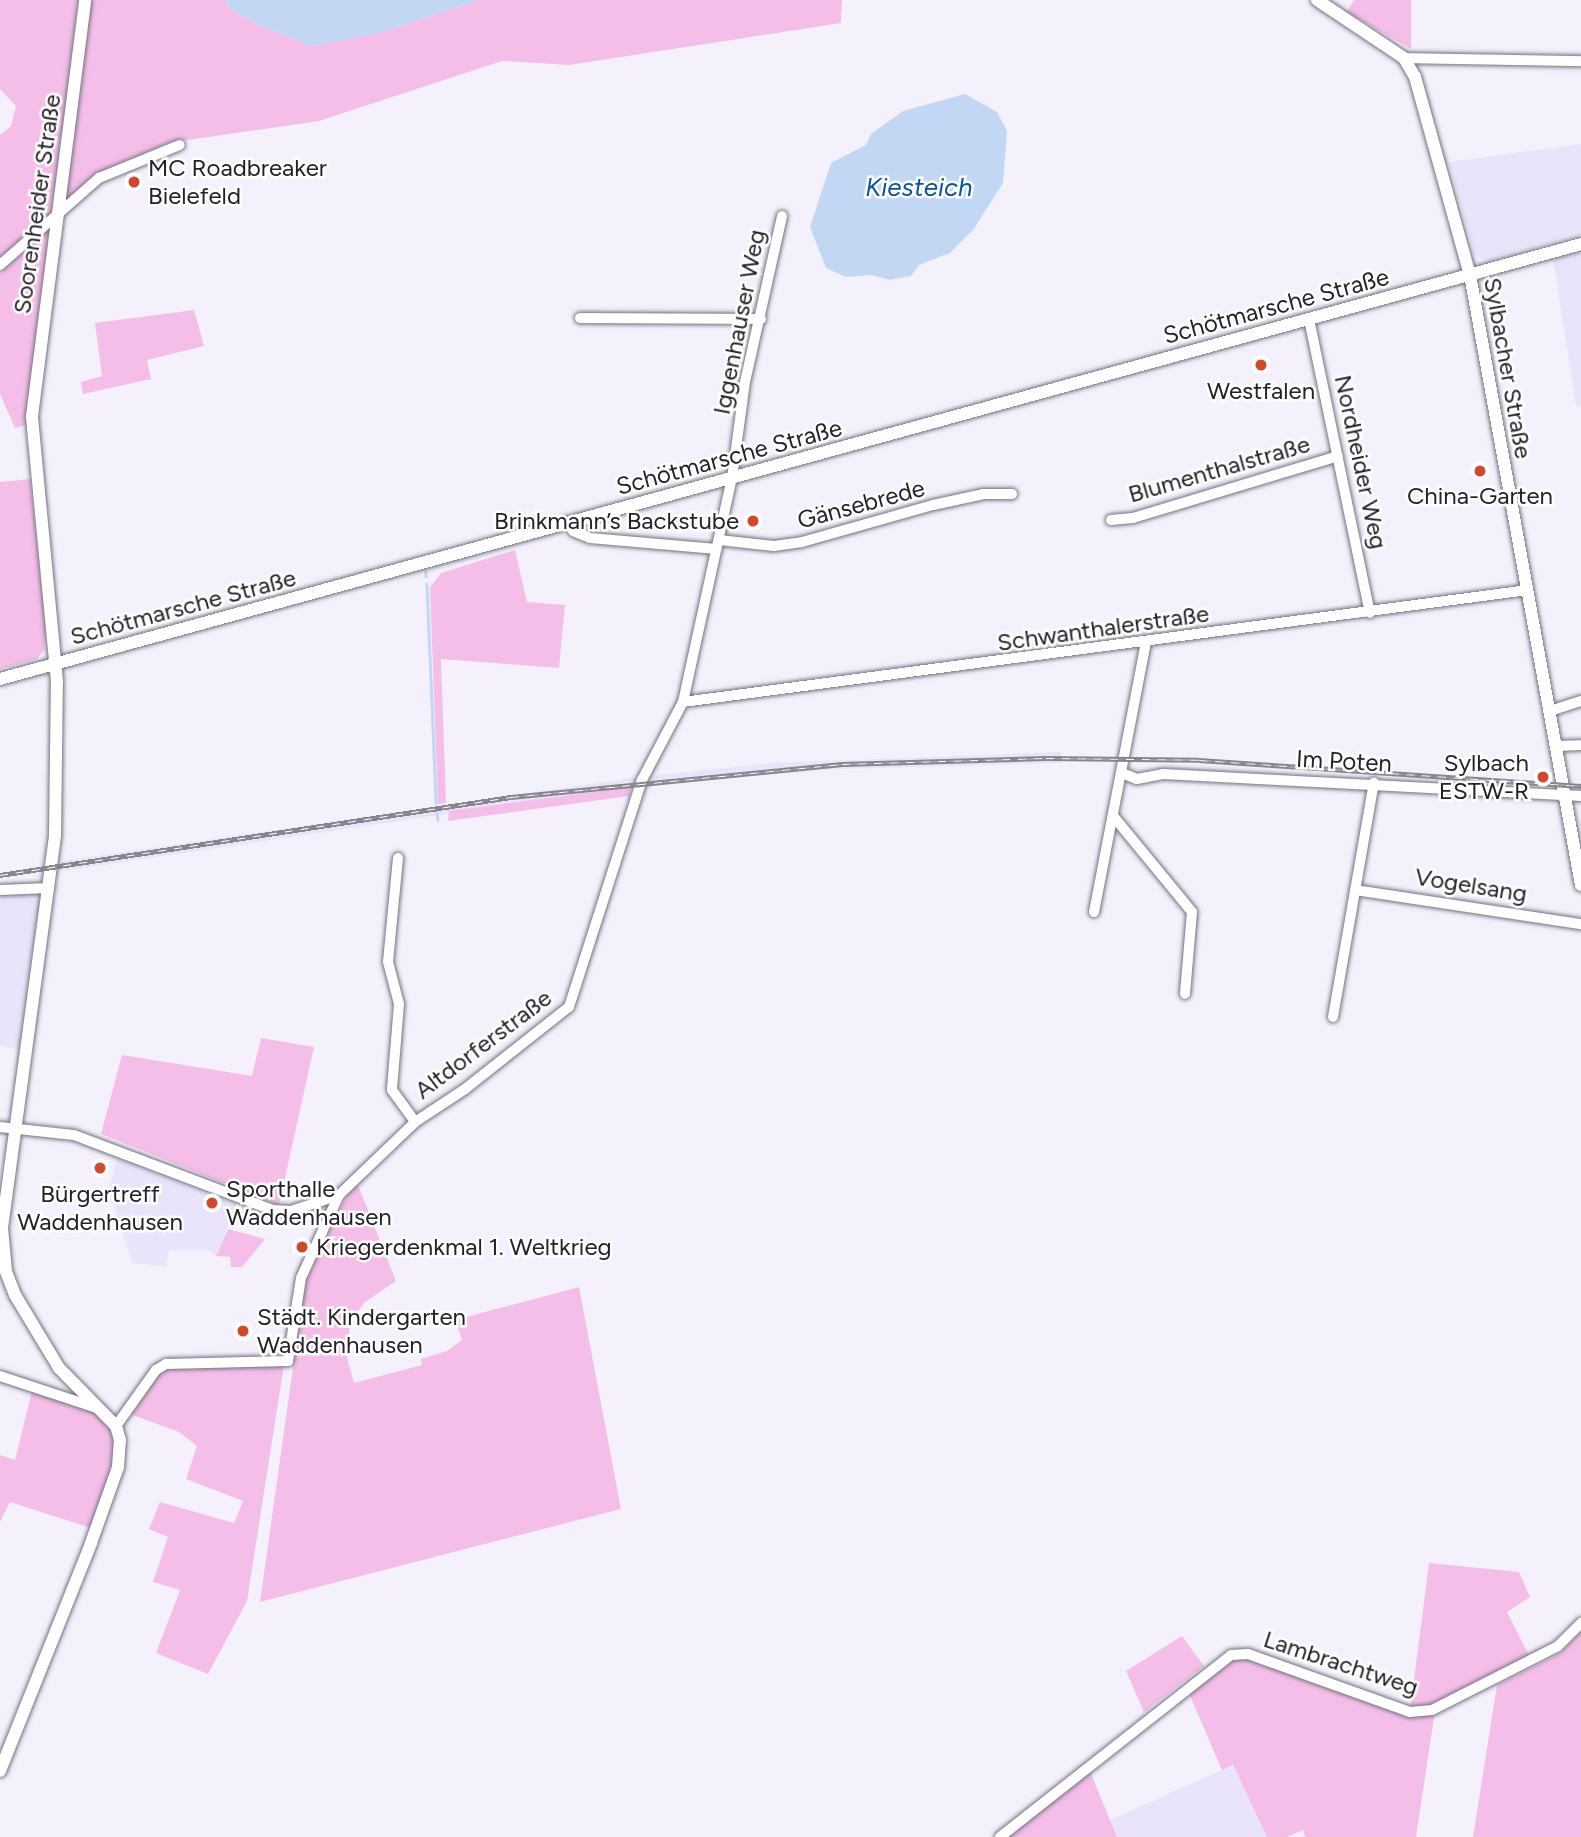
<!DOCTYPE html>
<meta charset="utf-8">
<style>
body{margin:0}
#map{position:relative;width:1581px;height:1837px;overflow:hidden;background:#f4f1fd;font-family:Figtree,sans-serif}
div>[style]{position:absolute}
.built>*{inset:0;background:#e9e4fa}
.green>*{inset:0;background:#f5bee9}
.water>*{inset:0;background:#c2d7f4}
.stream>*{height:2.5px;margin:-1.25px;padding:0 1.25px;transform-origin:1.25px;border-radius:1.25px;background:#c2d7f4}
.roads{filter:drop-shadow(0 0 2px #74727e) drop-shadow(0 0 2px #74727e)}
.minor>*{height:10px;margin:-5px;padding:0 5px;transform-origin:5px;border-radius:5px;background:#fff}
.major>*{height:12px;margin:-6px;padding:0 6px;transform-origin:6px;border-radius:6px;background:#fff}
.rail>*{height:5px;margin-top:-2.5px;transform-origin:0;background:repeating-linear-gradient(90deg,#fff 0 8px,#87858e 0 16px);box-sizing:border-box;border-block:2px solid #87858e}
.dots>*{width:19px;height:19px;translate:-50% -50%;box-sizing:border-box;border:4px solid #fff;border-radius:50%}
span{translate:-50% -50%;white-space:nowrap;text-align:center;line-height:1.15;-webkit-text-stroke:5px #fff;paint-order:stroke}
.poi-label{font-size:24px;color:#232227}
.left{translate:0 -50%;text-align:left}
.right{translate:-100% -50%;text-align:right}
.street-label{font-size:24px;color:#232227}
.water-label{font-size:26px;color:#0b51a1;font-style:italic}
</style>
<div id="map">
<div class="built">
<i style="clip-path:polygon(1581px 144px,1581px 235px,1486px 262px,1474px 254px,1449px 162px)"></i>
<i style="clip-path:polygon(1581px 252px,1581px 406px,1576px 406px,1553px 260px)"></i>
<i style="clip-path:polygon(1061px 752px,1061px 763px,841px 769px,657px 784px,644px 790px,649px 776px,772px 763px)"></i>
<i style="clip-path:polygon(639px 777px,635px 786px,55px 872px,56px 862px)"></i>
<i style="clip-path:polygon(46px 890px,22px 1051px,0 1046px,0 896px)"></i>
<i style="clip-path:polygon(117px 1158px,236px 1205px,216px 1256px,208px 1250px,169px 1250px,166px 1266px,132px 1263px,109px 1189px)"></i>
<i style="clip-path:polygon(1233px 1765px,1267px 1837px,1117px 1837px,1110px 1820px)"></i>
</div>
<div class="green">
<i style="clip-path:polygon(0 0,78px 0,54px 213px,0 258px,0 135px,11px 126px,16px 106px,0 89px)"></i>
<i style="clip-path:polygon(90px 0,225px 0,230px 9px,257px 24px,311px 46px,398px 27px,479px 0,842px 0,841px 23px,569px 65px,502px 61px,319px 121px,167px 143px,100px 173px,63px 206px)"></i>
<i style="clip-path:polygon(1354px 0,1411px 0,1411px 49px,1347px 12px)"></i>
<i style="clip-path:polygon(50px 229px,26px 425px,15px 428px,0 394px,0 273px)"></i>
<i style="clip-path:polygon(194px 310px,204px 346px,147px 360px,151px 379px,83px 394px,81px 382px,102px 376px,95px 323px)"></i>
<i style="clip-path:polygon(30px 479px,46px 629px,44px 650px,37px 659px,0 669px,0 482px)"></i>
<i style="clip-path:polygon(515px 550px,527px 602px,565px 605px,559px 668px,441px 659px,446px 803px,438px 804px,430px 587px,441px 573px)"></i>
<i style="clip-path:polygon(632px 787px,629px 796px,448px 821px,449px 811px)"></i>
<i style="clip-path:polygon(261px 1038px,314px 1047px,279px 1205px,101px 1134px,122px 1055px,252px 1076px)"></i>
<i style="clip-path:polygon(358px 1185px,396px 1281px,365px 1302px,350px 1322px,347px 1358px,354px 1383px,422px 1365px,421px 1359px,447px 1351px,462px 1340px,455px 1320px,579px 1287px,621px 1509px,260px 1602px,305px 1282px,348px 1194px)"></i>
<i style="clip-path:polygon(228px 1229px,265px 1239px,242px 1267px,231px 1267px,230px 1257px,216px 1256px)"></i>
<i style="clip-path:polygon(284px 1365px,247px 1601px,208px 1674px,156px 1653px,180px 1590px,153px 1582px,168px 1537px,149px 1529px,160px 1502px,234px 1523px,243px 1501px,186px 1479px,197px 1446px,179px 1432px,130px 1414px,158px 1373px,168px 1368px)"></i>
<i style="clip-path:polygon(32px 1391px,95px 1412px,112px 1427px,117px 1439px,114px 1466px,91px 1528px,10px 1502px,0 1522px,0 1455px,15px 1460px)"></i>
<i style="clip-path:polygon(1429px 1563px,1519px 1572px,1530px 1597px,1507px 1612px,1530px 1657px,1440px 1704px,1410px 1710px)"></i>
<i style="clip-path:polygon(1581px 1632px,1581px 1837px,1473px 1837px,1497px 1685px,1559px 1654px)"></i>
<i style="clip-path:polygon(1182px 1636px,1204px 1666px,1144px 1712px,1126px 1671px)"></i>
<i style="clip-path:polygon(1232px 1658px,1246px 1658px,1411px 1714px,1435px 1711px,1416px 1837px,1305px 1837px,1303px 1830px,1287px 1837px,1267px 1837px,1233px 1765px,1222px 1770px,1188px 1691px)"></i>
<i style="clip-path:polygon(1090px 1771px,1117px 1837px,1008px 1837px)"></i>
</div>
<div class="water">
<i style="clip-path:polygon(225px 0,479px 0,376px 34px,311px 46px,257px 24px,230px 9px)"></i>
<i style="clip-path:polygon(965px 94px,997px 112px,1007px 131px,1003px 183px,973px 230px,950px 253px,919px 265px,911px 276px,890px 280px,871px 275px,846px 277px,826px 268px,810px 227px,831px 163px,866px 145px,871px 134px,903px 111px)"></i>
</div>
<div class="stream">
<i style="left:426px;top:571px;width:5px;rotate:90deg"></i>
<i style="left:427px;top:584px;width:219px;rotate:87.6deg"></i>
<i style="left:437px;top:812px;width:8px;rotate:83deg"></i>
</div>
<div class="roads">
<div class="minor">
<i style="left:1404px;top:58px;width:177px;rotate:1deg"></i>
<i style="left:0;top:265px;width:132px;rotate:-41.3deg"></i>
<i style="left:99px;top:178px;width:87px;rotate:-22.2deg"></i>
<i style="left:580px;top:318px;width:181px;rotate:0.3deg"></i>
<i style="left:1309px;top:319px;width:300px;rotate:78.3deg"></i>
<i style="left:1111px;top:520px;width:22px;rotate:-5deg"></i>
<i style="left:1133px;top:518px;width:214px;rotate:-16.8deg"></i>
<i style="left:573px;top:531px;width:18px;rotate:22deg"></i>
<i style="left:590px;top:538px;width:127px;rotate:5deg"></i>
<i style="left:719px;top:540px;width:55px;rotate:6.2deg"></i>
<i style="left:774px;top:546px;width:28px;rotate:-8deg"></i>
<i style="left:802px;top:542px;width:136px;rotate:-15.8deg"></i>
<i style="left:933px;top:505px;width:52px;rotate:-12.2deg"></i>
<i style="left:984px;top:494px;width:28px"></i>
<i style="left:683px;top:702px;width:852px;rotate:-7.55deg"></i>
<i style="left:1550px;top:711px;width:33px;rotate:-18deg"></i>
<i style="left:1556px;top:746px;width:25px;rotate:-2deg"></i>
<i style="left:1122px;top:773px;width:16px;rotate:22deg"></i>
<i style="left:1137px;top:779px;width:26px;rotate:-11deg"></i>
<i style="left:1163px;top:774px;width:419px;rotate:3deg"></i>
<i style="left:1114px;top:817px;width:123px;rotate:50.6deg"></i>
<i style="left:1192px;top:912px;width:82px;rotate:94.9deg"></i>
<i style="left:398px;top:858px;width:104px;rotate:95.5deg"></i>
<i style="left:388px;top:962px;width:43px;rotate:75.3deg"></i>
<i style="left:399px;top:1004px;width:86px;rotate:94.7deg"></i>
<i style="left:392px;top:1090px;width:39px;rotate:54deg"></i>
<i style="left:0;top:890px;width:49px;rotate:-2.3deg"></i>
<i style="left:1355px;top:890px;width:229px;rotate:8.6deg"></i>
<i style="left:1094px;top:912px;width:274px;rotate:-79.1deg"></i>
<i style="left:1333px;top:1017px;width:238px;rotate:-80.1deg"></i>
<i style="left:0;top:1127px;width:74px;rotate:6.2deg"></i>
<i style="left:74px;top:1135px;width:213px;rotate:20.7deg"></i>
<i style="left:273px;top:1210px;width:18px;rotate:3deg"></i>
<i style="left:291px;top:1211px;width:51px;rotate:-18.4deg"></i>
<i style="left:339px;top:1195px;width:105px;rotate:-43.8deg"></i>
<i style="left:415px;top:1122px;width:60px;rotate:-33.4deg"></i>
<i style="left:465px;top:1089px;width:132px;rotate:-38.3deg"></i>
<i style="left:569px;top:1007px;width:238px;rotate:-72.2deg"></i>
<i style="left:642px;top:780px;width:88px;rotate:-62.3deg"></i>
<i style="left:683px;top:702px;width:229px;rotate:-77.7deg"></i>
<i style="left:732px;top:478px;width:97px;rotate:-82.3deg"></i>
<i style="left:745px;top:382px;width:170px;rotate:-77.4deg"></i>
<i style="left:0;top:1376px;width:102px;rotate:18.3deg"></i>
<i style="left:116px;top:1426px;width:69px;rotate:-54.5deg"></i>
<i style="left:156px;top:1370px;width:12px;rotate:-31deg"></i>
<i style="left:166px;top:1364px;width:122px;rotate:-1.4deg"></i>
<i style="left:288px;top:1361px;width:84px;rotate:-81.1deg"></i>
<i style="left:301px;top:1278px;width:91px;rotate:-65.4deg"></i>
<i style="left:1000px;top:1837px;width:294px;rotate:-38.2deg"></i>
<i style="left:1231px;top:1655px;width:17px;rotate:-3deg"></i>
<i style="left:1248px;top:1654px;width:172px;rotate:19.7deg"></i>
<i style="left:1410px;top:1712px;width:22px;rotate:-5deg"></i>
<i style="left:1432px;top:1710px;width:141px;rotate:-26.9deg"></i>
<i style="left:1558px;top:1646px;width:33px;rotate:-45deg"></i>
</div>
<div class="major">
<i style="left:1317px;top:0;width:105px;rotate:33.7deg"></i>
<i style="left:1404px;top:58px;width:22px;rotate:60deg"></i>
<i style="left:1415px;top:77px;width:205px;rotate:74.5deg"></i>
<i style="left:1470px;top:275px;width:620px;rotate:79.69deg"></i>
<i style="left:0;top:679px;width:1640px;rotate:-15.38deg"></i>
<i style="left:0;top:1771px;width:245px;rotate:-68.2deg"></i>
<i style="left:91px;top:1543px;width:81px;rotate:-70.4deg"></i>
<i style="left:118px;top:1467px;width:27px;rotate:-86deg"></i>
<i style="left:120px;top:1440px;width:15px;rotate:-106deg"></i>
<i style="left:116px;top:1426px;width:81px;rotate:-134.5deg"></i>
<i style="left:59px;top:1368px;width:85px;rotate:-121.1deg"></i>
<i style="left:15px;top:1295px;width:26px;rotate:-111deg"></i>
<i style="left:6px;top:1271px;width:43px;rotate:-95.3deg"></i>
<i style="left:2px;top:1228px;width:396px;rotate:-82.3deg"></i>
<i style="left:55px;top:836px;width:154px;rotate:-89.3deg"></i>
<i style="left:57px;top:682px;width:267px;rotate:-95.4deg"></i>
<i style="left:32px;top:416px;width:419px;rotate:-82.7deg"></i>
</div>
</div>
<div class="rail">
<i style="left:0;top:875px;width:517px;rotate:-8.68deg"></i>
<i style="left:511px;top:797px;width:333px;rotate:-5.7deg"></i>
<i style="left:842px;top:764px;width:204px;rotate:-1.7deg"></i>
<i style="left:1046px;top:758px;width:153px;rotate:0.7deg"></i>
<i style="left:1199px;top:760px;width:383px;rotate:3.9deg"></i>
</div>
<div class="dots">
<i style="left:134px;top:182px;background:#d3482c"></i>
<i style="left:1261px;top:365px;background:#d3482c"></i>
<i style="left:1480px;top:471px;background:#d3482c"></i>
<i style="left:753px;top:521px;background:#d3482c"></i>
<i style="left:1543px;top:777px;background:#d3482c"></i>
<i style="left:100px;top:1168px;background:#d3482c"></i>
<i style="left:212px;top:1203px;background:#d3482c"></i>
<i style="left:302px;top:1247px;background:#d3482c"></i>
<i style="left:243px;top:1331px;background:#d3482c"></i>
</div>
<div class="poi-label">
<span class="left" style="left:148px;top:182px">MC Roadbreaker<br>Bielefeld</span>
<span style="left:1261px;top:391px">Westfalen</span>
<span style="left:1480px;top:496px">China-Garten</span>
<span class="right" style="left:739px;top:521px">Brinkmann’s Backstube</span>
<span class="right" style="left:1529px;top:777px">Sylbach<br>ESTW-R</span>
<span class="left" style="left:226px;top:1203px">Sporthalle<br>Waddenhausen</span>
<span style="left:100px;top:1208px">Bürgertreff<br>Waddenhausen</span>
<span class="left" style="left:316px;top:1247px">Kriegerdenkmal 1. Weltkrieg</span>
<span class="left" style="left:257px;top:1331px">Städt. Kindergarten<br>Waddenhausen</span>
</div>
<div class="street-label">
<span style="left:37px;top:204px;rotate:-82deg">Soorenheider Straße</span>
<span style="left:1276px;top:306px;rotate:-15deg">Schötmarsche Straße</span>
<span style="left:739px;top:322px;rotate:-79deg">Iggenhauser Weg</span>
<span style="left:1508px;top:368px;rotate:80deg">Sylbacher Straße</span>
<span style="left:729px;top:457px;rotate:-15deg">Schötmarsche Straße</span>
<span style="left:1361px;top:462px;rotate:78deg">Nordheider Weg</span>
<span style="left:1219px;top:469px;rotate:-16deg">Blumenthalstraße</span>
<span style="left:861px;top:504px;rotate:-15deg">Gänsebrede</span>
<span style="left:183px;top:607px;rotate:-15deg">Schötmarsche Straße</span>
<span style="left:1103px;top:628px;rotate:-8deg">Schwanthalerstraße</span>
<span style="left:1344px;top:761px;rotate:3deg">Im Poten</span>
<span style="left:1471px;top:885px;rotate:9deg">Vogelsang</span>
<span style="left:483px;top:1044px;rotate:-37deg">Altdorferstraße</span>
<span style="left:1341px;top:1663px;rotate:18deg">Lambrachtweg</span>
</div>
<div class="water-label">
<span style="left:919px;top:188px">Kiesteich</span>
</div>
</div>
